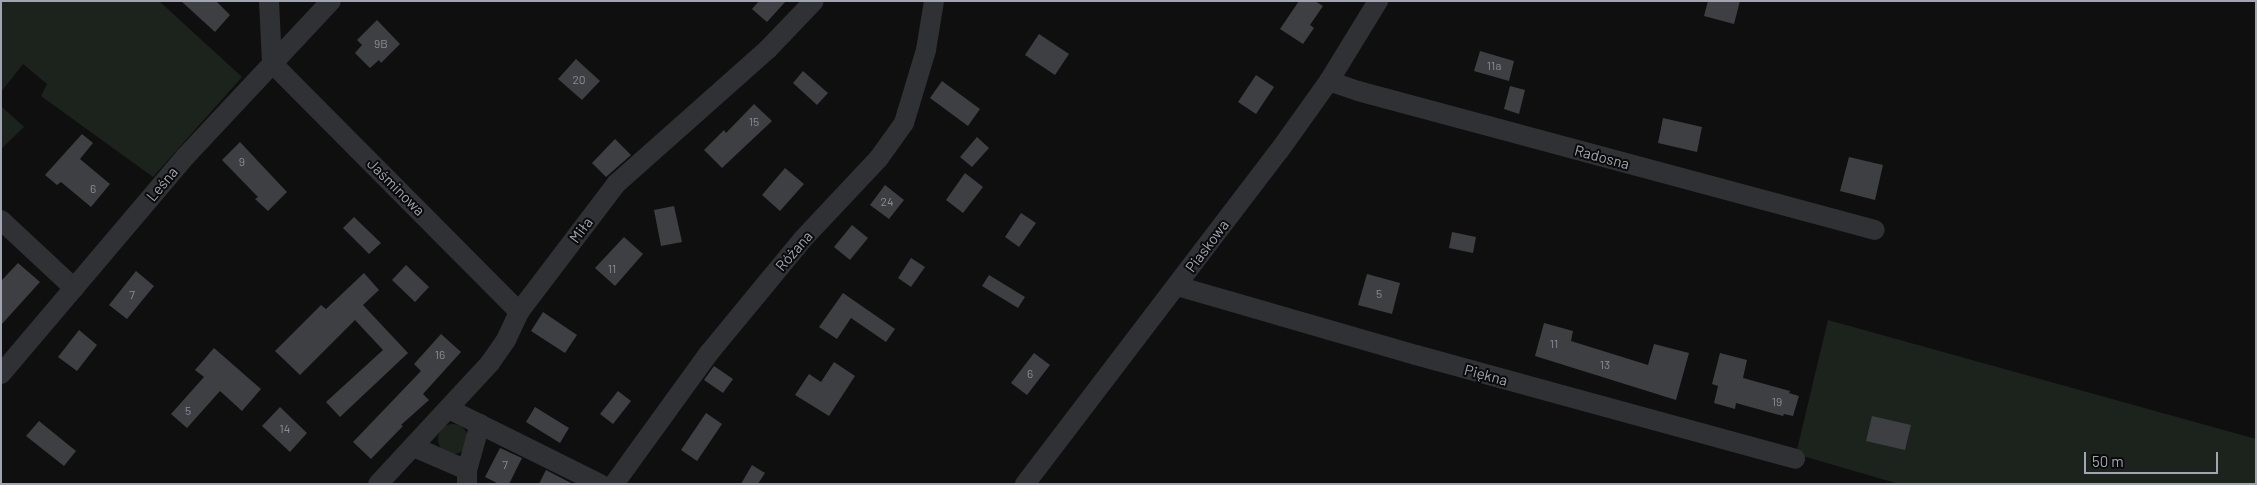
<!DOCTYPE html>
<meta charset="utf-8">
<style>
body{margin:0}
#map{position:relative;width:2257px;height:485px;overflow:hidden;background:#0f0f10;font-family:Barlow,sans-serif}
div>[style]{position:absolute}
.green>*{inset:0;background:#1c231d}
.round{border-radius:50%}
.building>*{inset:0;background:#3e3f43}
.minor>*{height:20px;margin:-10px;padding:0 10px;transform-origin:10px;border-radius:10px;background:#303135}
span{translate:-50% -50%;white-space:nowrap;text-align:center;line-height:1.15;-webkit-text-stroke:4px #0a0a0b;paint-order:stroke}
.number-label{font-size:12px;color:#888c96}
.number-label span{-webkit-text-stroke-width:0}
.street-label{font-size:15px;color:#a1a5b1}
.frame{position:absolute;inset:0;border:2px solid #a1a5b1;pointer-events:none}
.scale{position:absolute;left:2084px;top:452px;width:134px;height:22px;box-sizing:border-box;border:2px solid #a1a5b1;border-top:0;padding-left:6px;font-size:15px;line-height:18px;white-space:nowrap;color:#a1a5b1;-webkit-text-stroke:4px #0a0a0b;paint-order:stroke}
</style>
<div id="map">
<div class="green">
<i style="clip-path:polygon(1px 1px,159px 1px,242px 77px,153px 177px,41px 96px,47px 84px,23px 64px,1px 92px)"></i>
<i style="clip-path:polygon(1px 106px,24px 127px,1px 149px)"></i>
<i style="clip-path:polygon(1828px 320px,2256px 439px,2256px 484px,1899px 484px,1796px 454px)"></i>
<i class="round" style="left:438px;top:424px;width:30px;height:30px"></i>
</div>
<div class="building">
<i style="clip-path:polygon(181px 1px,216px 1px,230px 15px,215px 32px)"></i>
<i style="clip-path:polygon(759px 1px,786px 1px,767px 22px,752px 9px)"></i>
<i style="clip-path:polygon(1299px 1px,1315px 1px,1323px 6px,1310px 25px,1314px 28px,1303px 44px,1280px 29px)"></i>
<i style="clip-path:polygon(1708px 1px,1740px 1px,1734px 24px,1704px 16px)"></i>
<i style="clip-path:polygon(377px 20px,400px 44px,381px 63px,379px 60px,370px 68px,355px 53px,362px 45px,357px 40px)"></i>
<i style="clip-path:polygon(1039px 34px,1069px 54px,1055px 75px,1025px 55px)"></i>
<i style="clip-path:polygon(1480px 51px,1514px 61px,1509px 81px,1474px 71px)"></i>
<i style="clip-path:polygon(576px 59px,600px 81px,582px 100px,558px 79px)"></i>
<i style="clip-path:polygon(803px 71px,828px 93px,817px 105px,793px 83px)"></i>
<i style="clip-path:polygon(1256px 75px,1274px 87px,1256px 114px,1238px 102px)"></i>
<i style="clip-path:polygon(942px 81px,980px 109px,968px 126px,930px 98px)"></i>
<i style="clip-path:polygon(1510px 86px,1525px 90px,1519px 114px,1504px 109px)"></i>
<i style="clip-path:polygon(754px 104px,772px 121px,722px 168px,704px 150px,724px 130px,726px 133px)"></i>
<i style="clip-path:polygon(1663px 118px,1702px 127px,1697px 152px,1658px 143px)"></i>
<i style="clip-path:polygon(82px 134px,93px 143px,80px 159px,110px 184px,91px 207px,61px 182px,57px 185px,45px 175px)"></i>
<i style="clip-path:polygon(977px 137px,989px 148px,972px 167px,960px 157px)"></i>
<i style="clip-path:polygon(615px 139px,631px 155px,606px 177px,592px 163px)"></i>
<i style="clip-path:polygon(240px 142px,287px 192px,268px 211px,255px 199px,258px 197px,222px 160px)"></i>
<i style="clip-path:polygon(1849px 157px,1883px 165px,1875px 200px,1840px 191px)"></i>
<i style="clip-path:polygon(785px 168px,804px 184px,780px 211px,762px 195px)"></i>
<i style="clip-path:polygon(965px 173px,983px 187px,963px 213px,946px 200px)"></i>
<i style="clip-path:polygon(885px 185px,904px 200px,889px 219px,870px 205px)"></i>
<i style="clip-path:polygon(674px 206px,682px 242px,661px 246px,654px 210px)"></i>
<i style="clip-path:polygon(1021px 213px,1036px 223px,1019px 247px,1005px 237px)"></i>
<i style="clip-path:polygon(354px 217px,381px 243px,369px 254px,343px 228px)"></i>
<i style="clip-path:polygon(852px 225px,868px 238px,850px 260px,834px 247px)"></i>
<i style="clip-path:polygon(1452px 232px,1476px 237px,1473px 253px,1449px 248px)"></i>
<i style="clip-path:polygon(624px 237px,643px 254px,615px 286px,595px 268px)"></i>
<i style="clip-path:polygon(911px 258px,925px 267px,911px 287px,898px 278px)"></i>
<i style="clip-path:polygon(18px 263px,40px 282px,1px 325px,1px 281px)"></i>
<i style="clip-path:polygon(406px 265px,429px 287px,415px 302px,392px 280px)"></i>
<i style="clip-path:polygon(136px 271px,154px 286px,127px 319px,109px 305px)"></i>
<i style="clip-path:polygon(364px 273px,379px 290px,363px 305px,408px 353px,340px 417px,326px 402px,383px 350px,355px 320px,300px 375px,275px 351px,321px 305px,326px 309px)"></i>
<i style="clip-path:polygon(1367px 274px,1400px 283px,1392px 314px,1358px 305px)"></i>
<i style="clip-path:polygon(989px 275px,1025px 297px,1018px 308px,982px 286px)"></i>
<i style="clip-path:polygon(843px 293px,895px 329px,886px 342px,851px 318px,837px 339px,819px 327px)"></i>
<i style="clip-path:polygon(543px 312px,577px 335px,565px 353px,531px 331px)"></i>
<i style="clip-path:polygon(1544px 323px,1573px 331px,1571px 341px,1648px 365px,1654px 344px,1689px 353px,1676px 400px,1535px 356px)"></i>
<i style="clip-path:polygon(79px 330px,97px 345px,77px 371px,58px 357px)"></i>
<i style="clip-path:polygon(441px 334px,461px 352px,423px 394px,429px 400px,401px 425px,403px 426px,371px 459px,353px 442px,421px 371px,414px 364px)"></i>
<i style="clip-path:polygon(214px 348px,261px 389px,242px 411px,220px 391px,187px 428px,171px 414px,204px 377px,195px 370px)"></i>
<i style="clip-path:polygon(1034px 353px,1050px 365px,1027px 395px,1011px 383px)"></i>
<i style="clip-path:polygon(1720px 353px,1747px 360px,1743px 378px,1790px 391px,1789px 393px,1799px 396px,1793px 416px,1784px 414px,1783px 416px,1736px 403px,1735px 409px,1714px 403px,1718px 386px,1712px 384px)"></i>
<i style="clip-path:polygon(834px 362px,855px 376px,829px 416px,795px 395px,809px 374px,821px 382px)"></i>
<i style="clip-path:polygon(714px 366px,733px 379px,723px 393px,704px 380px)"></i>
<i style="clip-path:polygon(618px 391px,631px 401px,613px 424px,600px 414px)"></i>
<i style="clip-path:polygon(280px 407px,307px 433px,290px 452px,262px 426px)"></i>
<i style="clip-path:polygon(535px 407px,569px 428px,560px 443px,526px 422px)"></i>
<i style="clip-path:polygon(706px 413px,722px 424px,697px 461px,681px 450px)"></i>
<i style="clip-path:polygon(1872px 416px,1911px 425px,1905px 450px,1866px 441px)"></i>
<i style="clip-path:polygon(39px 421px,76px 451px,64px 466px,26px 436px)"></i>
<i style="clip-path:polygon(500px 448px,522px 458px,509px 484px,499px 484px,485px 477px)"></i>
<i style="clip-path:polygon(752px 465px,765px 473px,758px 484px,741px 484px)"></i>
<i style="clip-path:polygon(546px 470px,573px 484px,539px 484px)"></i>
</div>
<div class="minor">
<i style="left:269px;top:1px;width:62px;rotate:87.2deg"></i>
<i style="left:272px;top:63px;width:351px;rotate:45.2deg"></i>
<i style="left:1329px;top:81px;width:31px;rotate:19deg"></i>
<i style="left:1358px;top:91px;width:535px;rotate:15.05deg"></i>
<i style="left:1px;top:220px;width:100px;rotate:43deg"></i>
<i style="left:1177px;top:286px;width:249px;rotate:16.1deg"></i>
<i style="left:1416px;top:355px;width:393px;rotate:15.3deg"></i>
<i style="left:1px;top:374px;width:286px;rotate:-49.7deg"></i>
<i style="left:186px;top:156px;width:212px;rotate:-46.9deg"></i>
<i style="left:449px;top:409px;width:169px;rotate:26.4deg"></i>
<i style="left:414px;top:447px;width:58px;rotate:23.5deg"></i>
<i style="left:467px;top:470px;width:14px;rotate:90deg"></i>
<i style="left:467px;top:470px;width:48px;rotate:-74.2deg"></i>
<i style="left:378px;top:484px;width:165px;rotate:-47.2deg"></i>
<i style="left:490px;top:363px;width:28px;rotate:-55deg"></i>
<i style="left:506px;top:340px;width:31px;rotate:-65deg"></i>
<i style="left:519px;top:312px;width:161px;rotate:-52.8deg"></i>
<i style="left:616px;top:184px;width:203px;rotate:-41.6deg"></i>
<i style="left:768px;top:49px;width:66px;rotate:-46.2deg"></i>
<i style="left:614px;top:484px;width:162px;rotate:-54.1deg"></i>
<i style="left:709px;top:353px;width:146px;rotate:-50.5deg"></i>
<i style="left:802px;top:240px;width:112px;rotate:-46.8deg"></i>
<i style="left:879px;top:158px;width:43px;rotate:-54.5deg"></i>
<i style="left:904px;top:123px;width:76px;rotate:-73.2deg"></i>
<i style="left:926px;top:50px;width:50px;rotate:-80.7deg"></i>
<i style="left:1025px;top:484px;width:419px;rotate:-52.7deg"></i>
<i style="left:1279px;top:151px;width:86px;rotate:-54.5deg"></i>
<i style="left:1329px;top:81px;width:94px;rotate:-58.5deg"></i>
</div>
<div class="number-label">
<span style="left:381px;top:44px">9B</span>
<span style="left:1494px;top:66px">11a</span>
<span style="left:579px;top:80px">20</span>
<span style="left:754px;top:122px">15</span>
<span style="left:242px;top:162px">9</span>
<span style="left:93px;top:189px">6</span>
<span style="left:887px;top:202px">24</span>
<span style="left:612px;top:269px">11</span>
<span style="left:1379px;top:294px">5</span>
<span style="left:132px;top:295px">7</span>
<span style="left:1554px;top:344px">11</span>
<span style="left:440px;top:355px">16</span>
<span style="left:1605px;top:365px">13</span>
<span style="left:1030px;top:374px">6</span>
<span style="left:1777px;top:402px">19</span>
<span style="left:188px;top:411px">5</span>
<span style="left:285px;top:429px">14</span>
<span style="left:505px;top:465px">7</span>
</div>
<div class="street-label">
<span style="left:1602px;top:157px;rotate:15deg">Radosna</span>
<span style="left:162px;top:184px;rotate:-50deg">Leśna</span>
<span style="left:396px;top:187px;rotate:45deg">Jaśminowa</span>
<span style="left:581px;top:230px;rotate:-53deg">Miła</span>
<span style="left:1207px;top:246px;rotate:-53deg">Piaskowa</span>
<span style="left:794px;top:251px;rotate:-49deg">Różana</span>
<span style="left:1486px;top:375px;rotate:15deg">Piękna</span>
</div>
<div class="frame"></div>
<div class="scale">50 m</div>
</div>
